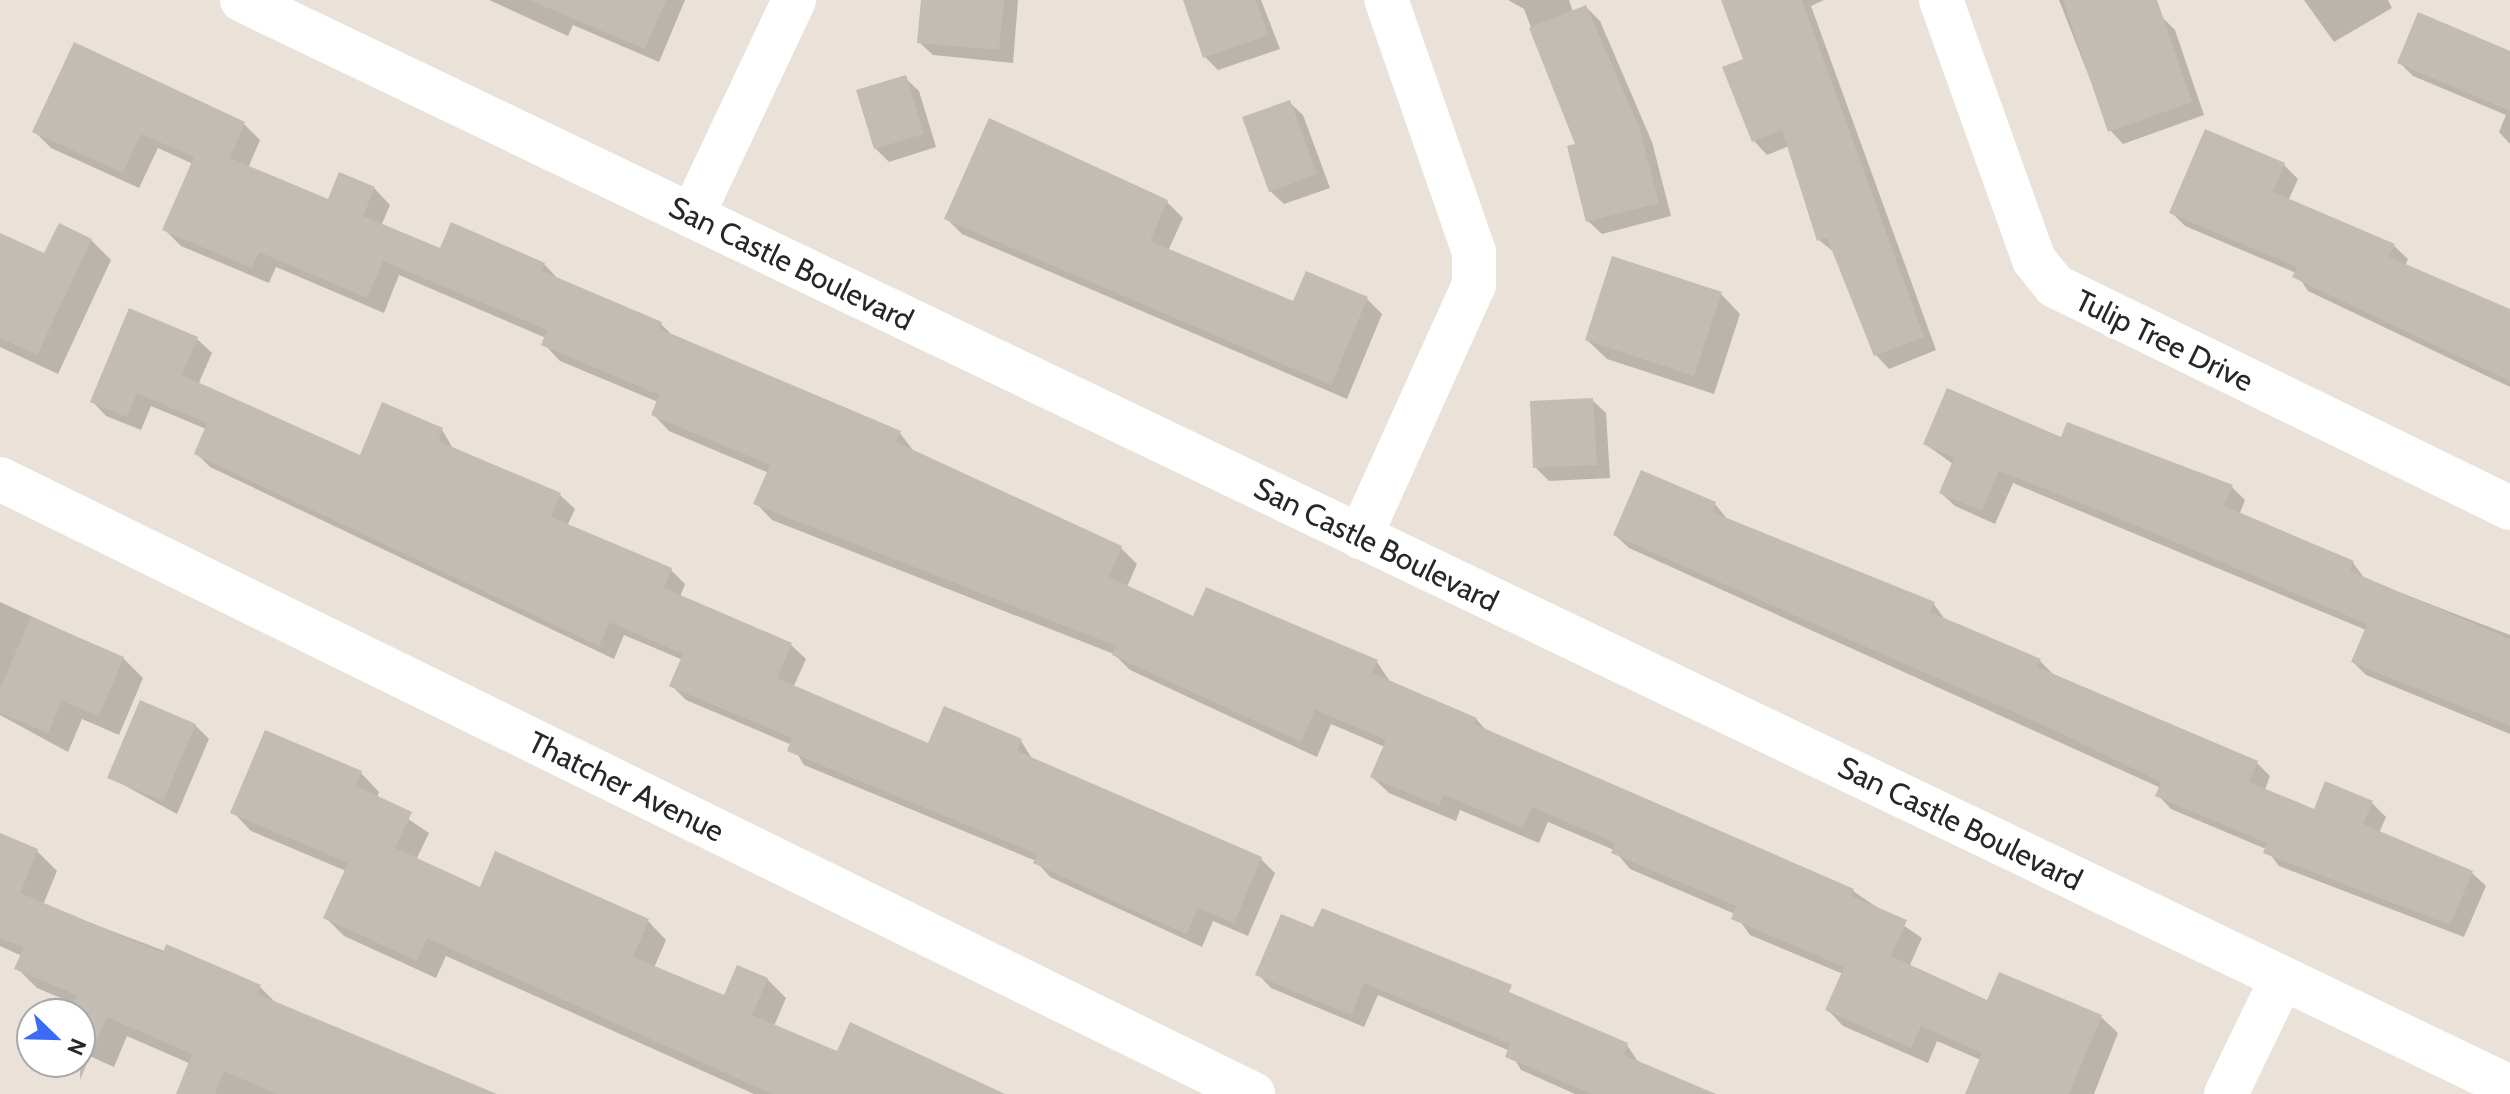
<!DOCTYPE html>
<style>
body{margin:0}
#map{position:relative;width:2510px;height:1094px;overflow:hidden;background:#eae1d9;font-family:Cabin,sans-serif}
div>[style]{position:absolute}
.shadow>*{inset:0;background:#0003}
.building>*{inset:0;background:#c2bcb5}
.minor>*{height:44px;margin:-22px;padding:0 22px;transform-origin:22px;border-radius:22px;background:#fff}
span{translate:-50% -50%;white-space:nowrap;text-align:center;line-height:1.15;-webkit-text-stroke:8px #fff;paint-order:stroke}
.street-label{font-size:30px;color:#272727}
.north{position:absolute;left:16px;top:998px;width:80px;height:80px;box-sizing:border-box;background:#fff;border:2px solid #a9a9a9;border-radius:50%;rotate:113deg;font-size:22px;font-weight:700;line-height:32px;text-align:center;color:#272727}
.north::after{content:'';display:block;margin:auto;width:28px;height:36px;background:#3a6af6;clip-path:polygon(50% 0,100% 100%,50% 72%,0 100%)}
</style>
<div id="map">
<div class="shadow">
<i style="clip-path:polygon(489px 0,685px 0,659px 62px,573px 25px,568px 36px)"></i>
<i style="clip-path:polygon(923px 0,1018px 0,1013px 63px,933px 55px,919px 42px)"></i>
<i style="clip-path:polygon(1185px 0,1261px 0,1280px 49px,1218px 70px,1205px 57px)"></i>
<i style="clip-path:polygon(1508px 0,1569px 0,1573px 12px,1586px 7px,1600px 21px,1652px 142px,1671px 216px,1602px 234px,1588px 221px,1577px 145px,1524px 9px)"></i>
<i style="clip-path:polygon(1723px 0,1824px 0,1811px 6px,1936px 350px,1889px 369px,1876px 355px,1835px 253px,1819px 240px,1789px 146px,1767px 155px,1754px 141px,1745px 60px)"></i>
<i style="clip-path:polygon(2059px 0,2139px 0,2161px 16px,2175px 30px,2204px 115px,2123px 144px,2110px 130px)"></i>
<i style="clip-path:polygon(2304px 0,2388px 0,2392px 8px,2334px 42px)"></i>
<i style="clip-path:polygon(2510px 57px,2510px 144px,2499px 132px,2506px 115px,2413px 76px,2399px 62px)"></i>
<i style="clip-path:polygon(905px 78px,919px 91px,936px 147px,889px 162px,875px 148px)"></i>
<i style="clip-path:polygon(1289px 102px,1303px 115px,1330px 188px,1284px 204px,1270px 191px)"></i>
<i style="clip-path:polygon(990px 120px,1167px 202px,1183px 218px,1168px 251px,1294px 304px,1367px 299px,1382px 314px,1347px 399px,962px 234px,947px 219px)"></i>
<i style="clip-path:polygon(244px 124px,260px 140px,248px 168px,329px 202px,374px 188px,390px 205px,381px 226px,441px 251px,544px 264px,561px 282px,661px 324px,675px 338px,900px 433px,915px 453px,1121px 548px,1137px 564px,1127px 587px,1194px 619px,1377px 662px,1391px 683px,1476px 719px,1488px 732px,1853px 891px,1922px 938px,1909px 967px,1988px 1002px,2000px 974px,2101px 1017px,2118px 1033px,2094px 1094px,1967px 1094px,1981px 1060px,1937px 1041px,1928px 1063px,1843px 1026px,1827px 1009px,1843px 974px,1750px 935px,1735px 914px,1630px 869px,1614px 850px,1548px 822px,1539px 843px,1460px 810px,1456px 821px,1389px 793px,1372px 777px,1385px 747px,1331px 724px,1317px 757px,1130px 670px,1114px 654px,772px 520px,756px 503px,769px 473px,669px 431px,653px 414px,658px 402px,560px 361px,544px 344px,546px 338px,399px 275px,384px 313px,276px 267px,269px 283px,181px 246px,165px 230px,193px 164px,158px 148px,139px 188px,51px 148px,35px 132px)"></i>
<i style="clip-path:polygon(2284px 165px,2298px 179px,2288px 201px,2394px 246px,2408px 259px,2405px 266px,2510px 322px,2510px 387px,2308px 291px,2296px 273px,2185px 226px,2172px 213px)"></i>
<i style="clip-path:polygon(0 235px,45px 256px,91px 240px,111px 260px,58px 374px,0 347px)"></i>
<i style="clip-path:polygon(1721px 294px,1740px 314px,1714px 394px,1607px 359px,1587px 340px)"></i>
<i style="clip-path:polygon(130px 311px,197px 339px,212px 353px,198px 385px,361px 457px,442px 430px,454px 450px,560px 495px,575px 509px,567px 526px,671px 570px,685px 584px,680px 597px,791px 645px,806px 659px,793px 688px,929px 745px,1021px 741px,1033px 760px,1261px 859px,1275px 873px,1248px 936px,1213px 921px,1202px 947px,1050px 877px,1036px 861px,804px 765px,792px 745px,686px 700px,672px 686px,683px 660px,624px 635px,614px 659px,210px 467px,196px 453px,206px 429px,151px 406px,141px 430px,106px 416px,92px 401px)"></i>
<i style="clip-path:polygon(1592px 400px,1606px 413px,1610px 478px,1549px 481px,1535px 467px)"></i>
<i style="clip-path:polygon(2062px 439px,2232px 487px,2245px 500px,2240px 513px,2353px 563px,2365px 579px,2510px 635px,2510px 734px,2366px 675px,2353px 662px,2366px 630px,2013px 483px,1995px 524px,1955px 506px,1941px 493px,1953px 464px,1925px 444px)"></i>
<i style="clip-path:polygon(1715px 504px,1728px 520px,1933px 603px,1946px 621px,2040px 661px,2053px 674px,2257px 763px,2270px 776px,2265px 790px,2315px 812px,2372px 803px,2386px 817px,2379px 833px,2472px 873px,2486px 886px,2464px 937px,2279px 866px,2266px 849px,2171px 809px,2158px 795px,2161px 788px,1629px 548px,1615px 535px)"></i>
<i style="clip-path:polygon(0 602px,123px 658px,143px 678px,119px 735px,82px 719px,68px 752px,0 715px)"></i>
<i style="clip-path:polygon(195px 725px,209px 739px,177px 814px,109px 777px)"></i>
<i style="clip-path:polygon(361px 773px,379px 792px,377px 798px,429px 833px,416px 860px,481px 890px,648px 921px,666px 940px,654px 968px,725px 998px,767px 979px,786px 998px,774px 1026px,838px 1054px,851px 1025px,999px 1094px,754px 1094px,446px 956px,436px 978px,344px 936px,325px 917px,346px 871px,251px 831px,233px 812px)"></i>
<i style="clip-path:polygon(0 835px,37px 851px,57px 871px,43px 905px,260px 987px,277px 1004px,492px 1094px,182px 1094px,191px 1064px,127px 1036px,114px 1067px,83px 1053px,75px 1004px,37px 988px,17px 968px,22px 956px,0 946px)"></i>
<i style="clip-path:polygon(1323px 910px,1627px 1045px,1639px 1063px,1711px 1094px,1575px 1094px,1521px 1070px,1510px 1051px,1378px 995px,1364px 1027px,1271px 988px,1258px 974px,1314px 930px)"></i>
</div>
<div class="building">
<i style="clip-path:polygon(529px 0,666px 0,645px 49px)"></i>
<i style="clip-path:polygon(921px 0,1004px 0,999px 50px,917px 43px)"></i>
<i style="clip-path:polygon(1183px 0,1256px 0,1268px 35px,1203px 58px)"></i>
<i style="clip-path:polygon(1721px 0,1802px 0,1924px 337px,1874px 356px,1827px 238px,1817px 241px,1782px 130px,1752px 142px,1722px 67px,1743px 59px)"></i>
<i style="clip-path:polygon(2063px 0,2157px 0,2192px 102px,2108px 132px)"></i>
<i style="clip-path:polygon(1586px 5px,1639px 127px,1659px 203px,1586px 222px,1567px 146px,1575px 144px,1529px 28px)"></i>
<i style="clip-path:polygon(2418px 12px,2510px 51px,2510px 111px,2397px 63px)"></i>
<i style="clip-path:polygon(74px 42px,245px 122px,230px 158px,328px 199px,339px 172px,375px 187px,363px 216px,440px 248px,451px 222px,545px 263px,542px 271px,662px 322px,660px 329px,901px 431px,896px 442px,1122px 546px,1109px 577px,1193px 616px,1206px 587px,1378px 660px,1372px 673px,1477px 718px,1474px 724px,1854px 889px,1851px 896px,1907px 920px,1891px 956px,1987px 1000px,1999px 972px,2102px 1015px,2069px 1094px,1965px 1094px,1982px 1053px,1921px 1026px,1911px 1048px,1825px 1010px,1844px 967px,1731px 919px,1736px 906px,1611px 853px,1615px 843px,1532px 807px,1523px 828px,1444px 795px,1439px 806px,1370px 777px,1386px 740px,1315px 710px,1301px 742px,1112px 655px,1116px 646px,753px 504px,770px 465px,651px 415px,659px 395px,541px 345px,547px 330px,383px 261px,367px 298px,259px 252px,252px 268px,162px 230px,194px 157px,141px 134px,123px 173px,32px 132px)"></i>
<i style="clip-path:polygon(906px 75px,924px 134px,874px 149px,856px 90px)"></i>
<i style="clip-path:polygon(1290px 100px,1317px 174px,1269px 192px,1242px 117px)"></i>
<i style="clip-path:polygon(989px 118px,1168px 200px,1150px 241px,1293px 301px,1306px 271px,1368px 297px,1331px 385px,944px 219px)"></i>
<i style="clip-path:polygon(2205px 129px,2285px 163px,2273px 192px,2395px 244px,2389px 257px,2510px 309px,2510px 381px,2292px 277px,2297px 267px,2169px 213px)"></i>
<i style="clip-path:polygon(59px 223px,92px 239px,37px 355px,0 338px,0 233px,44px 253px)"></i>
<i style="clip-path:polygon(1612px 256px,1722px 292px,1694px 376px,1585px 340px)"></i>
<i style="clip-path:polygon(129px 308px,198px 337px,182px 375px,360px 455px,382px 402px,443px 428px,438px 441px,561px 493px,551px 517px,672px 568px,664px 588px,792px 643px,777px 678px,928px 743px,944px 706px,1022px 739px,1017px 751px,1262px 857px,1234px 923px,1198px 908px,1187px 934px,1152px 919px,1033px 863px,1037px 854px,787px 751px,792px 738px,669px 686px,683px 654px,610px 622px,599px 646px,194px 454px,207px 423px,137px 393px,127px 417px,90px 402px)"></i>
<i style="clip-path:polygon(1947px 388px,2061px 437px,2067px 422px,2233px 485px,2224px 506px,2354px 561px,2350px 571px,2510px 639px,2510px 726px,2351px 662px,2367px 624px,2118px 518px,1999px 471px,1982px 511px,1939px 493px,1954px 458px,1923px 444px)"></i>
<i style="clip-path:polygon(1593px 398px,1597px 465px,1533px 468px,1530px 401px)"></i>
<i style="clip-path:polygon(1641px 470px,1716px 502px,1712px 512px,1935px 602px,1930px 612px,2041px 659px,2037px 667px,2258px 761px,2249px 782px,2314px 809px,2325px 781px,2373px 801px,2363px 824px,2473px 871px,2450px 925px,2263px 853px,2267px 843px,2155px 796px,2161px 782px,2052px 729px,1613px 535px)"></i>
<i style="clip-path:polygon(31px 617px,124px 657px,99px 716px,62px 701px,48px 733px,0 713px,0 689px)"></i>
<i style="clip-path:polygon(140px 700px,196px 724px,163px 801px,107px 778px)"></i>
<i style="clip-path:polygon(265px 730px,362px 771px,356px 786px,412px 812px,395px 848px,480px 887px,495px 851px,649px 919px,633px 957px,724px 995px,737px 965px,768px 978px,752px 1015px,837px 1051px,850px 1022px,1005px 1094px,772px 1094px,427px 938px,417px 961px,323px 918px,348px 863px,230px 813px)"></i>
<i style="clip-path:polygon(0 833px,38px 849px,20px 893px,163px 953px,166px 944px,261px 985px,257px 994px,497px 1094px,277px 1094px,224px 1071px,215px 1094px,176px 1094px,192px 1054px,107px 1017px,80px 1080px,80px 1014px,69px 1014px,77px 995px,14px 969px,24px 947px,0 939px)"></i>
<i style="clip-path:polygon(1322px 908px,1512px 985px,1509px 992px,1628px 1043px,1624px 1055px,1716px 1094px,1592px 1094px,1505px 1057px,1510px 1044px,1364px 983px,1351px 1015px,1255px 975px,1281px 914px,1313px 927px)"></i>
</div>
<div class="minor">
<i style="left:242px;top:0;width:2515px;rotate:25.61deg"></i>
<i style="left:1941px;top:0;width:276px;rotate:70.3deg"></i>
<i style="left:2034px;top:260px;width:33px;rotate:51deg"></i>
<i style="left:2055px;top:286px;width:506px;rotate:26.01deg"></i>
<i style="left:692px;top:216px;width:239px;rotate:-64.7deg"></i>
<i style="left:0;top:479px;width:1396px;rotate:26.14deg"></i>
<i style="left:1360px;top:537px;width:277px;rotate:-65.7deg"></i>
<i style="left:1474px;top:285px;width:33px;rotate:-90deg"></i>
<i style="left:1474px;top:252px;width:267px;rotate:-109.2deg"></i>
<i style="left:2226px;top:1094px;width:129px;rotate:-64.2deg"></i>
</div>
<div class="street-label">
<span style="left:791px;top:264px;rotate:26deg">San Castle Boulevard</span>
<span style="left:2164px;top:341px;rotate:26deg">Tulip Tree Drive</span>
<span style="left:1376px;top:545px;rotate:26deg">San Castle Boulevard</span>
<span style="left:626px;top:787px;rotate:26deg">Thatcher Avenue</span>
<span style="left:1960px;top:824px;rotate:26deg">San Castle Boulevard</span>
</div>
<div class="north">N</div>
</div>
